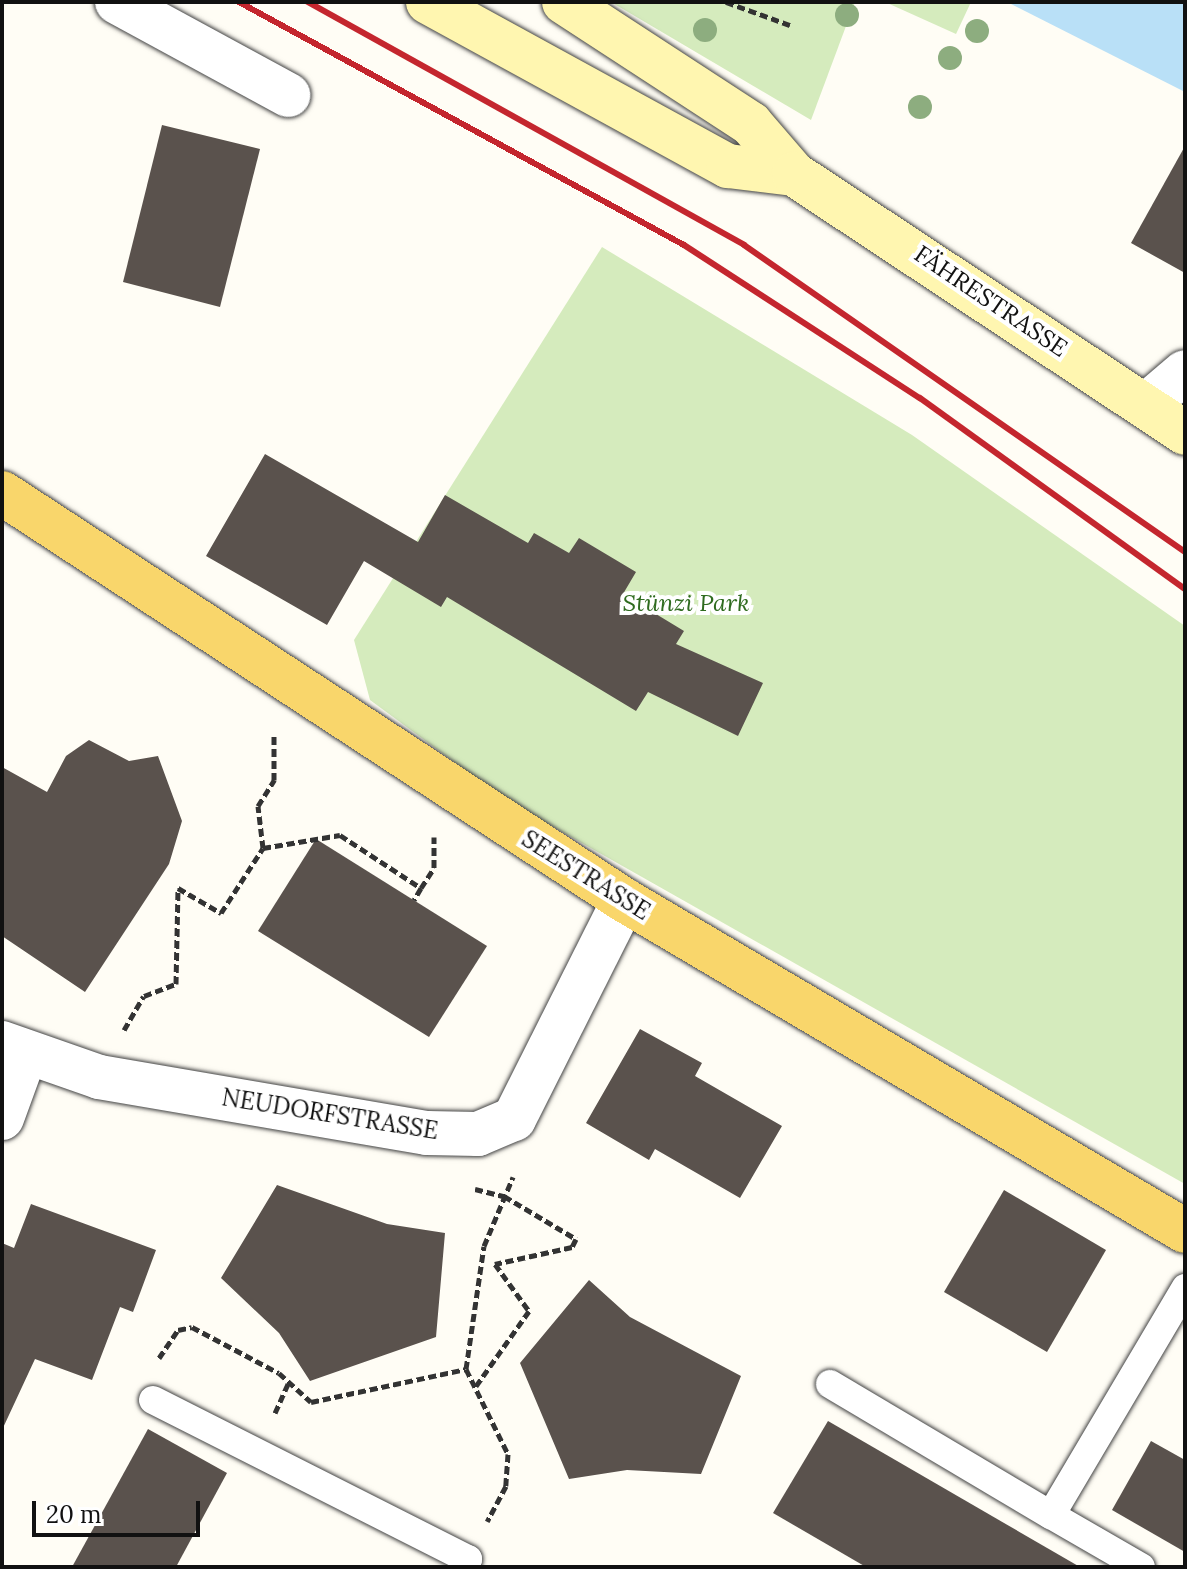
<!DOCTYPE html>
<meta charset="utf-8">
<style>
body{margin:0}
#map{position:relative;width:1187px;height:1569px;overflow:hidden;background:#fffdf5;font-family:Lora,serif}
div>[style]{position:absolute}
.green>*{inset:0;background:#d5ebbd}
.water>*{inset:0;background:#b9e0f7}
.building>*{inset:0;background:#5a524d}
.path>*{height:5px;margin-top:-2.5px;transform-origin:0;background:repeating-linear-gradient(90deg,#333 0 8px,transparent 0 12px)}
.roads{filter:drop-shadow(0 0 2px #444) drop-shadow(0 0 2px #444)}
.lane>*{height:28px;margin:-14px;padding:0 14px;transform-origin:14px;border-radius:14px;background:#fff}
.street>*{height:44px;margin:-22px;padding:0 22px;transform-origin:22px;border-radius:22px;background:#fff}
.secondary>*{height:44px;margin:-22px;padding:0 22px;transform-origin:22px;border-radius:22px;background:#fff6b0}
.primary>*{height:44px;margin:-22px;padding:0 22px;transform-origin:22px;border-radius:22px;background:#f9d66b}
.rail>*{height:6px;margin:-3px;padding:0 3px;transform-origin:3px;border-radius:3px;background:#c4262e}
.trees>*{width:24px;height:24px;margin:-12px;border-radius:50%;background:#8dad7f}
span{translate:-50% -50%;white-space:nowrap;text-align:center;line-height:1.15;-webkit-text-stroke:8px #fff;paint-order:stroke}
.street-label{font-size:24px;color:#111}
.park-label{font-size:24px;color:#2f6b1f;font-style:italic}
.frame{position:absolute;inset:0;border:4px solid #111;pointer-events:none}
.scale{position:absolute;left:32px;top:1501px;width:168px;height:36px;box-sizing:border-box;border:4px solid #111;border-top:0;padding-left:10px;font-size:24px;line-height:28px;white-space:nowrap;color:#111;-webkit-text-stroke:6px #fff;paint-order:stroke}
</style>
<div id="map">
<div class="green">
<i style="clip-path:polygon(611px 2px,855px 2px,811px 120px)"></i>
<i style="clip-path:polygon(885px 2px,971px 2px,956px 34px)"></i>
<i style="clip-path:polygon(602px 247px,912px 435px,1185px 626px,1185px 1184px,506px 800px,370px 700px,354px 640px)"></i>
</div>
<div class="water">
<i style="clip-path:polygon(1007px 2px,1185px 2px,1185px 92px)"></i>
</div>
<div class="building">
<i style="clip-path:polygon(162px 125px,260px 149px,220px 307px,123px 282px)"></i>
<i style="clip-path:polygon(1185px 146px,1185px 273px,1131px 243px)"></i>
<i style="clip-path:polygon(265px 454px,418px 542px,445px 495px,528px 543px,534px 533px,569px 553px,579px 538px,636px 572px,623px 594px,684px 631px,676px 644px,763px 683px,738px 736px,648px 692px,636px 711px,447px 597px,441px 607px,364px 561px,327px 625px,206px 556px)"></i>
<i style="clip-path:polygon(89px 740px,129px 761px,158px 756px,182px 821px,169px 864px,85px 992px,2px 936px,2px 767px,47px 792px,66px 756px)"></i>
<i style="clip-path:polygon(316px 839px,487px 946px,429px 1037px,258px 931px)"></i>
<i style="clip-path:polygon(640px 1029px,702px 1063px,695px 1076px,782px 1126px,740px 1198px,655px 1149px,649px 1160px,586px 1123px)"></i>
<i style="clip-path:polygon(277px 1185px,387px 1224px,445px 1233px,436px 1337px,310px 1381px,279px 1333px,221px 1278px)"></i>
<i style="clip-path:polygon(1004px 1190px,1106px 1250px,1047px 1352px,944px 1292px)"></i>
<i style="clip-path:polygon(31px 1204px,156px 1250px,133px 1312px,120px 1307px,92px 1380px,35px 1359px,2px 1430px,2px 1243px,14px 1248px)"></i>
<i style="clip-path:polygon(589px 1280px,630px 1317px,741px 1376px,701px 1474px,627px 1470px,569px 1479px,520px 1363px)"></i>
<i style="clip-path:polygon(828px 1421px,1080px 1567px,866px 1567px,773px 1513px)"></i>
<i style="clip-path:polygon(148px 1429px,227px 1473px,176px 1567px,72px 1567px)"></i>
<i style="clip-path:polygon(1151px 1441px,1185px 1460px,1185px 1552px,1112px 1510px)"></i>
</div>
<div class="path">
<i style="left:726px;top:2px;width:68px;rotate:19.8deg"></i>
<i style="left:263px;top:848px;width:78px;rotate:-9.6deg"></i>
<i style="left:340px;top:835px;width:97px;rotate:33.2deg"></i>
<i style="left:421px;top:888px;width:14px;rotate:120deg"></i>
<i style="left:421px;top:888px;width:24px;rotate:-57deg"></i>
<i style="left:434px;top:868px;width:31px;rotate:-90deg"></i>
<i style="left:124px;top:1030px;width:39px;rotate:-60deg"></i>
<i style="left:144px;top:996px;width:34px;rotate:-21deg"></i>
<i style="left:176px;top:984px;width:96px;rotate:-88.8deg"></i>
<i style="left:178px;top:888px;width:50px;rotate:30.2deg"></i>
<i style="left:221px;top:913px;width:77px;rotate:-57.1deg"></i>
<i style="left:263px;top:848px;width:42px;rotate:-96.8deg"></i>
<i style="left:258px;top:806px;width:31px;rotate:-58deg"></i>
<i style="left:274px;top:780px;width:47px;rotate:-90deg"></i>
<i style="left:475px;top:1189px;width:30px;rotate:14deg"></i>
<i style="left:504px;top:1196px;width:84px;rotate:30.8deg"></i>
<i style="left:576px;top:1239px;width:9px;rotate:117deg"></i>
<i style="left:572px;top:1247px;width:79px;rotate:167.6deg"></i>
<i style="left:495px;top:1264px;width:58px;rotate:54.1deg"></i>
<i style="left:529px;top:1311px;width:92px;rotate:125.2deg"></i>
<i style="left:159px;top:1358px;width:34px;rotate:-56deg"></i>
<i style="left:178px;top:1330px;width:14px;rotate:-12deg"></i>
<i style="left:192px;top:1327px;width:98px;rotate:27.9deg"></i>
<i style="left:279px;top:1373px;width:43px;rotate:42.2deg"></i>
<i style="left:311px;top:1402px;width:158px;rotate:-12deg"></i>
<i style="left:466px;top:1369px;width:95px;rotate:63.7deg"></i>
<i style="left:508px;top:1454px;width:32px;rotate:94deg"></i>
<i style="left:506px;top:1486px;width:40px;rotate:118deg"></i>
<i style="left:466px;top:1369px;width:124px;rotate:-81.7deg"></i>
<i style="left:484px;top:1246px;width:75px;rotate:-67.2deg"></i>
<i style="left:275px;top:1413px;width:34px;rotate:-66deg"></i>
</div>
<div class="roads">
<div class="lane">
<i style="left:830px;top:1384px;width:257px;rotate:30.7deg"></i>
<i style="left:153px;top:1400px;width:353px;rotate:26.8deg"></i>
<i style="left:468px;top:1559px;width:9px;rotate:117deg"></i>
<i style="left:1141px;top:1567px;width:104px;rotate:-150deg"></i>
<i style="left:1051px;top:1515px;width:264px;rotate:-59.4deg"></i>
</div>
<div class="street">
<i style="left:117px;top:2px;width:195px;rotate:28.5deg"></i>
<i style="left:1145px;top:406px;width:52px;rotate:-40.4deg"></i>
<i style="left:2px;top:1043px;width:103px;rotate:19.3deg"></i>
<i style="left:99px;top:1077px;width:333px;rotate:9.7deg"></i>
<i style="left:427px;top:1133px;width:51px;rotate:1.1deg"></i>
<i style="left:478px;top:1134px;width:39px;rotate:-23deg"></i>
<i style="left:514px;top:1119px;width:245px;rotate:-63.3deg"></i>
<i style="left:2px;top:1118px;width:70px;rotate:-70deg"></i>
</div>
<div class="secondary">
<i style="left:428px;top:2px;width:342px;rotate:28.7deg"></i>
<i style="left:728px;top:166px;width:66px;rotate:6.9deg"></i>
<i style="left:564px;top:2px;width:223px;rotate:33.1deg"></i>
<i style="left:751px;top:124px;width:66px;rotate:49.3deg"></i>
<i style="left:794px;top:174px;width:469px;rotate:33.5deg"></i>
</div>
<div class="primary">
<i style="left:2px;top:493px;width:743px;rotate:33.2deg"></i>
<i style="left:624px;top:900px;width:651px;rotate:30.54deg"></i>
</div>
</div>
<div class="rail">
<i style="left:239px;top:2px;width:507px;rotate:28.64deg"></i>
<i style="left:684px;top:245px;width:281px;rotate:33deg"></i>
<i style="left:920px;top:398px;width:327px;rotate:35.8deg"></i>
<i style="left:308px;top:2px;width:499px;rotate:29.1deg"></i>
<i style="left:744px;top:245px;width:537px;rotate:34.84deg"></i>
</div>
<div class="trees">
<i style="left:847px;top:15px"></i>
<i style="left:705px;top:30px"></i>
<i style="left:977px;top:31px"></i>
<i style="left:950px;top:58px"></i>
<i style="left:920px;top:107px"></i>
</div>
<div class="street-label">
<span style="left:991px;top:301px;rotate:34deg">FÄHRESTRASSE</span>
<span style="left:586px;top:875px;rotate:32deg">SEESTRASSE</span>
<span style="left:330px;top:1114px;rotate:9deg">NEUDORFSTRASSE</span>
</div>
<div class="park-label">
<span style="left:686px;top:603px">Stünzi Park</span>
</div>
<div class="frame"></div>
<div class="scale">20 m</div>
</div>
